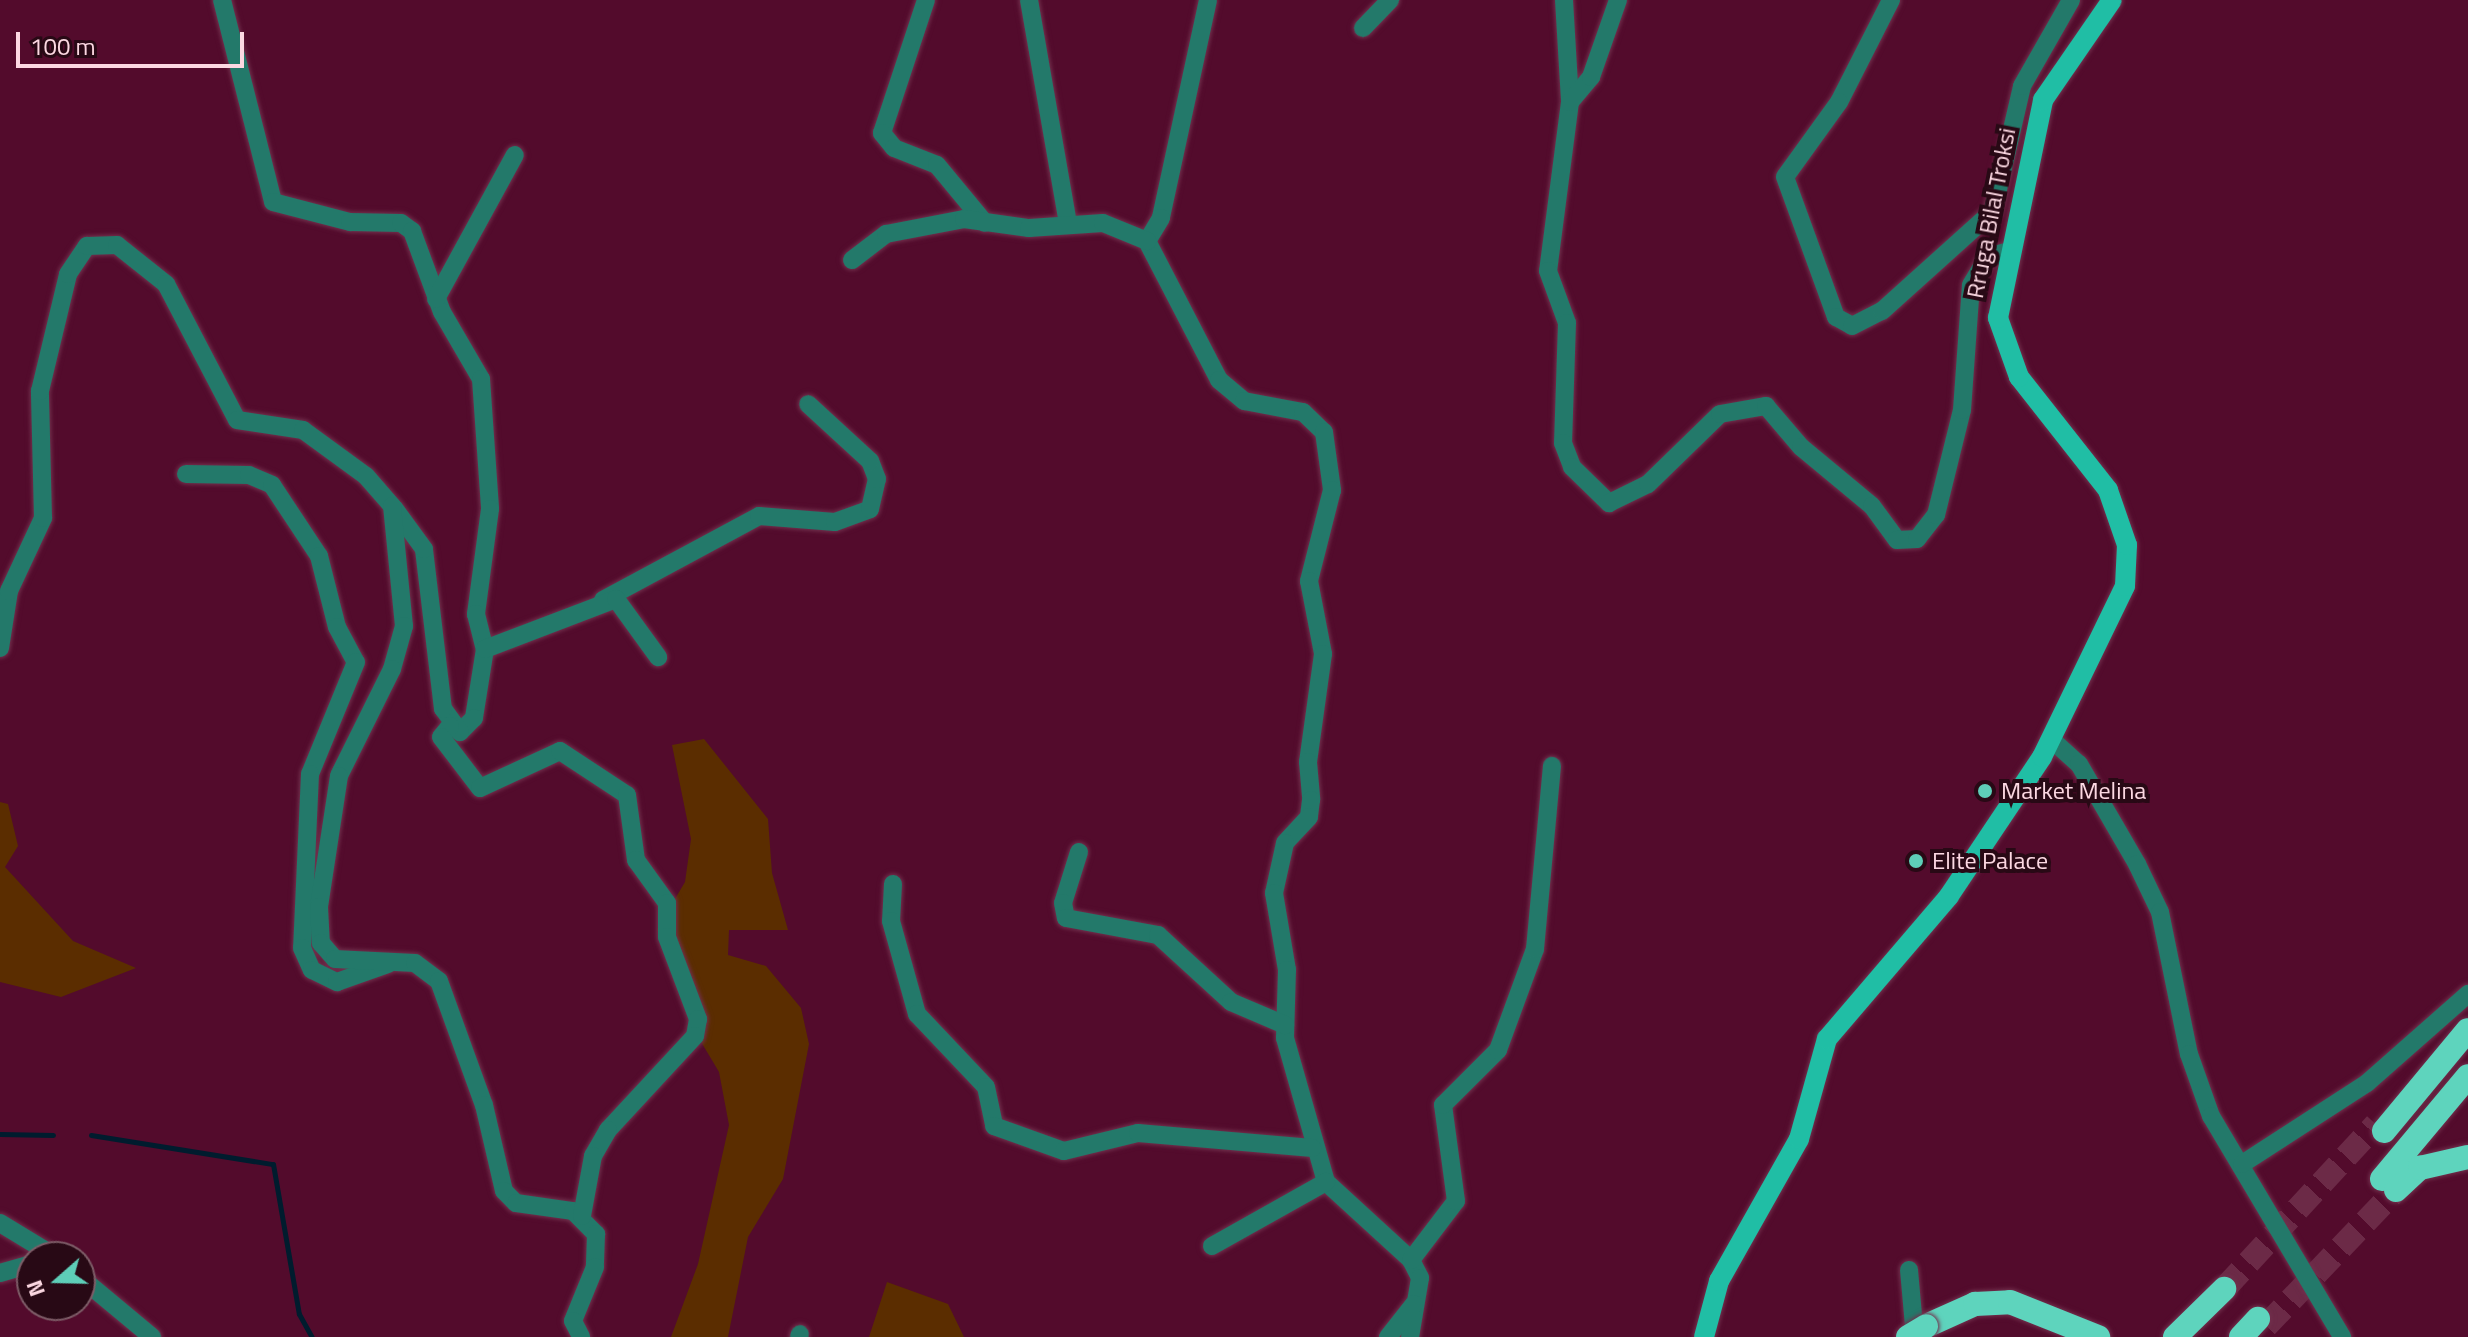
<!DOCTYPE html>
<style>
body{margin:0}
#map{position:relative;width:2468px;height:1337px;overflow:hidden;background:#530b2c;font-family:"Titillium Web",sans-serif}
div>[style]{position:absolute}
.green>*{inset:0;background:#5b2d00}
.stream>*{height:5px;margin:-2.5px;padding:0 2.5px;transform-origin:2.5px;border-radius:2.5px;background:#001c2e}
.highway-tunnel>*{height:24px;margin-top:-12px;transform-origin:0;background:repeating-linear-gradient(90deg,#6c2a47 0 24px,transparent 0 36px)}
.roads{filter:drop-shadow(0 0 2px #71304d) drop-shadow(0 0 2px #71304d)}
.minor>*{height:18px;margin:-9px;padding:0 9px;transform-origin:9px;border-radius:9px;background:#23796a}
.major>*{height:20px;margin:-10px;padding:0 10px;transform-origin:10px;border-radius:10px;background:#20bea5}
.highway>*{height:24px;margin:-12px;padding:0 12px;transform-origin:12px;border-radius:12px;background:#5ed4bd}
.bridges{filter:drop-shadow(0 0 2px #71304d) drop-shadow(0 0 2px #71304d)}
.highway-bridge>*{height:24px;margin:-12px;padding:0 12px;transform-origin:12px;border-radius:12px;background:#5ed4bd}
.dots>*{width:22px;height:22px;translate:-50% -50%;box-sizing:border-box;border:4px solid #280915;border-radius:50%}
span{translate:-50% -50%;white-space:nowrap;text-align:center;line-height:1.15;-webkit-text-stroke:8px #280915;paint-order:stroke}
.street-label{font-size:24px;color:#fcd8e2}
.poi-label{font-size:24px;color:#fcd8e2}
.left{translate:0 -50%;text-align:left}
.north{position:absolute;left:16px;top:1241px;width:80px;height:80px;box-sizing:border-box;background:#280915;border:2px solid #7d5c67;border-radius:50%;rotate:250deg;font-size:22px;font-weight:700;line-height:32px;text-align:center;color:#fcd8e2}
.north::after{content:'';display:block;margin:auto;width:28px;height:36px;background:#5eceb8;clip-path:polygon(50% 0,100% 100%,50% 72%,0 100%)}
.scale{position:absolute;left:16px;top:32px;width:228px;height:36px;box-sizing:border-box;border:4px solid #fcd8e2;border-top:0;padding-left:10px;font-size:24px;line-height:28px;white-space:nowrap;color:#fcd8e2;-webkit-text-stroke:6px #280915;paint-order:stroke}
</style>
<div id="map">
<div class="green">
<i style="clip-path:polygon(704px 739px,768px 819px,772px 873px,788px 930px,729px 930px,728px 955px,766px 966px,801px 1008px,809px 1044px,783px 1179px,748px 1237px,728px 1337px,671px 1337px,698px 1264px,729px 1125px,719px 1072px,691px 1025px,657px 929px,685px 882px,691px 839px,672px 745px)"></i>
<i style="clip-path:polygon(0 802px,8px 804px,18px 846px,5px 867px,73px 941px,136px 968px,61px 997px,0 982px)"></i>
<i style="clip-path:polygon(887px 1282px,948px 1304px,964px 1337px,869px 1337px)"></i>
</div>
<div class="stream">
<i style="left:0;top:1134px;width:53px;rotate:1.1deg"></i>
<i style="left:91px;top:1135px;width:184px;rotate:9.1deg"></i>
<i style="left:273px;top:1164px;width:152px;rotate:80.2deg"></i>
<i style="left:299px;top:1314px;width:26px;rotate:61deg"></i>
</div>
<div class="highway-tunnel">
<i style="left:2224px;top:1289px;width:224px;rotate:-47.3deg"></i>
<i style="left:2266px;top:1326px;width:188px;rotate:-46.3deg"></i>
</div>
<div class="roads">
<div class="minor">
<i style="left:222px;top:0;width:208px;rotate:75.8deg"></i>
<i style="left:273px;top:202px;width:80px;rotate:14.6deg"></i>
<i style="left:350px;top:222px;width:51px;rotate:1.1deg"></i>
<i style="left:401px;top:223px;width:14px;rotate:36deg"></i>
<i style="left:412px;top:231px;width:86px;rotate:69.7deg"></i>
<i style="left:442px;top:312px;width:78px;rotate:59.8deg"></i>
<i style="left:481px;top:379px;width:130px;rotate:86deg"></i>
<i style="left:490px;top:509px;width:106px;rotate:97.6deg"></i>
<i style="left:476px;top:614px;width:36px;rotate:76deg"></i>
<i style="left:485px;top:649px;width:70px;rotate:99.1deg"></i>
<i style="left:474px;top:718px;width:20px;rotate:135deg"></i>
<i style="left:460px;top:732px;width:29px;rotate:-126deg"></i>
<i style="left:443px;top:709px;width:161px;rotate:-96.8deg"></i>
<i style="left:424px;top:549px;width:51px;rotate:-126.2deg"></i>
<i style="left:926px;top:0;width:140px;rotate:108.3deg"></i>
<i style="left:882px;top:133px;width:19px;rotate:51deg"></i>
<i style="left:894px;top:148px;width:46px;rotate:21.6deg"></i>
<i style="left:937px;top:165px;width:75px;rotate:50.4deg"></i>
<i style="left:1029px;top:0;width:227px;rotate:80.1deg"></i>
<i style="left:1208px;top:0;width:223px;rotate:102.2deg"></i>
<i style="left:1161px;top:218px;width:27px;rotate:121deg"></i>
<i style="left:1147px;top:241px;width:157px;rotate:62.6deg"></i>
<i style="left:1219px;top:380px;width:33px;rotate:40deg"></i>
<i style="left:1244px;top:401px;width:60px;rotate:10.6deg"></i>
<i style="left:1303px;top:412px;width:29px;rotate:44deg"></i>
<i style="left:1324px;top:432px;width:59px;rotate:82.1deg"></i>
<i style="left:1332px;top:490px;width:94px;rotate:104.2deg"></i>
<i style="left:1309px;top:581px;width:74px;rotate:79.1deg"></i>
<i style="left:1323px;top:654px;width:109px;rotate:97.9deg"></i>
<i style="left:1308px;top:762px;width:38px;rotate:85deg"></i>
<i style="left:1311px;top:800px;width:17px;rotate:97deg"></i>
<i style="left:1309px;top:817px;width:35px;rotate:133deg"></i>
<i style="left:1285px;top:843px;width:51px;rotate:102.4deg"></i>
<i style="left:1274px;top:893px;width:78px;rotate:80.4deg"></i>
<i style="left:1287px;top:970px;width:68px;rotate:91.7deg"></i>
<i style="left:1285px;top:1038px;width:150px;rotate:74.1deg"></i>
<i style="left:1326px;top:1182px;width:115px;rotate:42.5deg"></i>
<i style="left:1411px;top:1260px;width:20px;rotate:63deg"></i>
<i style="left:1420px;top:1278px;width:60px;rotate:99.6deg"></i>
<i style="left:1564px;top:0;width:102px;rotate:86.6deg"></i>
<i style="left:1570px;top:102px;width:170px;rotate:97.4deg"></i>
<i style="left:1548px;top:271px;width:55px;rotate:69.9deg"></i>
<i style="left:1567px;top:323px;width:120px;rotate:91.9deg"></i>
<i style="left:1563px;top:443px;width:26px;rotate:69deg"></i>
<i style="left:1572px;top:467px;width:52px;rotate:44.2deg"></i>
<i style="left:1609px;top:503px;width:43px;rotate:-26deg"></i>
<i style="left:1648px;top:484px;width:100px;rotate:-44.2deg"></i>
<i style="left:1720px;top:414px;width:47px;rotate:-9.9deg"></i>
<i style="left:1766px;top:406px;width:54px;rotate:49.5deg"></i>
<i style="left:1801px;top:447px;width:92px;rotate:39.7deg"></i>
<i style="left:1872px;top:506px;width:42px;rotate:53.7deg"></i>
<i style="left:1897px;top:540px;width:20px;rotate:-3deg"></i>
<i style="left:1917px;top:539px;width:31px;rotate:-52deg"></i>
<i style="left:1936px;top:515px;width:108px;rotate:-76.1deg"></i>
<i style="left:1962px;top:410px;width:125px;rotate:-85.9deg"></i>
<i style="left:1971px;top:285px;width:33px;rotate:-59deg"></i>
<i style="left:1988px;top:257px;width:26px;rotate:-16deg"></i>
<i style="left:1891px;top:0;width:114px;rotate:117deg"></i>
<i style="left:1839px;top:102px;width:92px;rotate:125.8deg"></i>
<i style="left:1785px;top:177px;width:149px;rotate:70deg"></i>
<i style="left:1836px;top:317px;width:18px;rotate:29deg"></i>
<i style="left:1852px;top:326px;width:34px;rotate:-27deg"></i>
<i style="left:1882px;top:311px;width:149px;rotate:-42deg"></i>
<i style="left:1993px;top:211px;width:128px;rotate:-76.9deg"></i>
<i style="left:2022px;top:86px;width:99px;rotate:-60.3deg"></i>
<i style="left:1363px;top:28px;width:39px;rotate:-46deg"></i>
<i style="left:1570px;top:102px;width:33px;rotate:-50deg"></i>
<i style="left:1591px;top:77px;width:82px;rotate:-70.7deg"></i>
<i style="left:852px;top:260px;width:43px;rotate:-37.4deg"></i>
<i style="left:886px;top:234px;width:79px;rotate:-10.9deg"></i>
<i style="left:964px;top:219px;width:66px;rotate:7.9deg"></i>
<i style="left:1029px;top:228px;width:74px;rotate:-3.9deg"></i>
<i style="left:1103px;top:223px;width:48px;rotate:22.2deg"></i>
<i style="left:436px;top:299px;width:164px;rotate:-61.3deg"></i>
<i style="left:186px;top:474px;width:63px;rotate:0.9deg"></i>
<i style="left:249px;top:475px;width:25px;rotate:23deg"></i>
<i style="left:272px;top:485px;width:85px;rotate:56.5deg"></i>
<i style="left:319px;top:556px;width:73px;rotate:75.8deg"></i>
<i style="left:337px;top:627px;width:40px;rotate:62deg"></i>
<i style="left:356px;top:662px;width:121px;rotate:112.3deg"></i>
<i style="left:310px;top:774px;width:174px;rotate:92.6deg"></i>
<i style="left:302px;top:948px;width:24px;rotate:66deg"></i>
<i style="left:312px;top:970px;width:28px;rotate:26deg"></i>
<i style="left:337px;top:982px;width:54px;rotate:-19.4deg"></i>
<i style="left:603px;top:600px;width:177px;rotate:-28.3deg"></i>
<i style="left:759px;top:516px;width:76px;rotate:4.5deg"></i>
<i style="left:835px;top:522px;width:37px;rotate:-20deg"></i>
<i style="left:870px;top:509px;width:31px;rotate:-77deg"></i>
<i style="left:877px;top:479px;width:19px;rotate:-111deg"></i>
<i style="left:870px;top:461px;width:84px;rotate:-137.4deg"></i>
<i style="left:0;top:648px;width:58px;rotate:-81deg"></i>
<i style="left:9px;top:591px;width:81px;rotate:-65deg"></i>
<i style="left:43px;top:518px;width:127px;rotate:-91.4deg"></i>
<i style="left:40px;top:391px;width:120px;rotate:-76.5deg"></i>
<i style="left:68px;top:274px;width:34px;rotate:-56deg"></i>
<i style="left:87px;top:246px;width:30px;rotate:-2deg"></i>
<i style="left:117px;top:245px;width:63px;rotate:38.5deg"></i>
<i style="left:166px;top:284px;width:153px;rotate:62.4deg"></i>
<i style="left:237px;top:420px;width:67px;rotate:8.6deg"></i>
<i style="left:303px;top:430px;width:78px;rotate:36.1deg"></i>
<i style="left:366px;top:476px;width:40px;rotate:49deg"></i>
<i style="left:392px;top:506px;width:121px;rotate:84.3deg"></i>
<i style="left:404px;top:626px;width:45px;rotate:105.6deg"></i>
<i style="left:392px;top:669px;width:119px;rotate:116.4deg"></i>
<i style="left:339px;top:776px;width:133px;rotate:98.7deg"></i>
<i style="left:319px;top:907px;width:36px;rotate:87deg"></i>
<i style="left:321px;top:943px;width:21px;rotate:49deg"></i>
<i style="left:335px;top:959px;width:80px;rotate:2.9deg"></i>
<i style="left:415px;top:963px;width:30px;rotate:37deg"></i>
<i style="left:439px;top:981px;width:132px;rotate:70.1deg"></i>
<i style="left:484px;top:1105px;width:88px;rotate:76.9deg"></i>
<i style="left:504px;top:1191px;width:17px;rotate:45deg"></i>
<i style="left:516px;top:1203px;width:58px;rotate:8deg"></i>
<i style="left:573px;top:1211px;width:33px;rotate:45deg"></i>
<i style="left:596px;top:1234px;width:33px;rotate:92deg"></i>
<i style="left:595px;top:1267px;width:58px;rotate:112.2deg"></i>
<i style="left:573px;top:1321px;width:18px;rotate:63deg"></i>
<i style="left:485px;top:649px;width:140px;rotate:-20.9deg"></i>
<i style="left:616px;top:599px;width:72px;rotate:54.1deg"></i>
<i style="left:450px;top:726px;width:14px;rotate:129deg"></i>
<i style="left:441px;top:737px;width:64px;rotate:52.6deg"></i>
<i style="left:480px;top:788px;width:88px;rotate:-24.8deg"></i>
<i style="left:560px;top:751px;width:80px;rotate:33.3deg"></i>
<i style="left:627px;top:795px;width:66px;rotate:82.1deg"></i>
<i style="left:636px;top:860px;width:53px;rotate:54.2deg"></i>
<i style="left:667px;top:903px;width:34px;rotate:90deg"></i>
<i style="left:667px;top:937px;width:88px;rotate:69.3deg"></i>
<i style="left:698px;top:1019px;width:17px;rotate:100deg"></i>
<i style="left:695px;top:1036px;width:128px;rotate:132.8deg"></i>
<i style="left:608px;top:1130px;width:30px;rotate:120deg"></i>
<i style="left:593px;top:1156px;width:61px;rotate:100.4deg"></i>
<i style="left:2052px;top:740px;width:36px;rotate:42deg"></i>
<i style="left:2079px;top:764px;width:116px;rotate:59.9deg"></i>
<i style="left:2137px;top:864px;width:53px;rotate:64.4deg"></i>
<i style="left:2160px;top:912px;width:145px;rotate:78.5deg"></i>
<i style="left:2189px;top:1054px;width:66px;rotate:70.5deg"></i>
<i style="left:2211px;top:1116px;width:257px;rotate:59.3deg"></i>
<i style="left:1079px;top:852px;width:53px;rotate:107.4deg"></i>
<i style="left:1063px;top:903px;width:15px;rotate:79deg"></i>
<i style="left:1066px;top:918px;width:94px;rotate:10.5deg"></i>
<i style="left:1158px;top:935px;width:99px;rotate:42.5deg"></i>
<i style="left:1231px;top:1002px;width:59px;rotate:23.1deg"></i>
<i style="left:893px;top:884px;width:37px;rotate:93deg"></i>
<i style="left:891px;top:921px;width:97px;rotate:74.4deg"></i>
<i style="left:917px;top:1014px;width:100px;rotate:46.6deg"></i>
<i style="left:986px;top:1087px;width:40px;rotate:78deg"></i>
<i style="left:994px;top:1126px;width:74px;rotate:19.7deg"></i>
<i style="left:1064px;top:1151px;width:76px;rotate:-13.7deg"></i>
<i style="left:1138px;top:1133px;width:175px;rotate:4.9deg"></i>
<i style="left:2242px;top:1164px;width:149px;rotate:-32.9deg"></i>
<i style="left:2367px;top:1083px;width:135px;rotate:-41.4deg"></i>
<i style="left:0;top:1223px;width:66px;rotate:31.3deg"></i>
<i style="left:1212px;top:1246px;width:131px;rotate:-29.3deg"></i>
<i style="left:1411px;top:1260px;width:74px;rotate:-52.7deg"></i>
<i style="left:1456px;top:1201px;width:97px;rotate:-97.7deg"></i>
<i style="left:1443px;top:1105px;width:78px;rotate:-45deg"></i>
<i style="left:1498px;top:1050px;width:108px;rotate:-69.9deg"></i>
<i style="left:1535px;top:949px;width:184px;rotate:-84.7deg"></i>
<i style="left:1909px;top:1270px;width:67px;rotate:84.9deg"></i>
<i style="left:0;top:1273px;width:33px;rotate:-16deg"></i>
<i style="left:80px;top:1277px;width:94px;rotate:39.8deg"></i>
<i style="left:799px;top:1337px;width:3px;rotate:-72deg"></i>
<i style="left:1388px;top:1337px;width:42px;rotate:-51.8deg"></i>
</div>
<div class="major">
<i style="left:1704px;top:1337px;width:58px;rotate:-75deg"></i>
<i style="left:1719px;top:1281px;width:163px;rotate:-60.6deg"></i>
<i style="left:1799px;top:1139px;width:104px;rotate:-74.4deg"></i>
<i style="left:1827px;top:1039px;width:188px;rotate:-49.5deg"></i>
<i style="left:1949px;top:896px;width:167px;rotate:-56.2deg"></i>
<i style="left:2042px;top:757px;width:190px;rotate:-64.1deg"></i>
<i style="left:2125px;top:586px;width:41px;rotate:-87.2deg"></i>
<i style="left:2127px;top:545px;width:58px;rotate:-109.1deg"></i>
<i style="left:2108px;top:490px;width:144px;rotate:-128.2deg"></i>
<i style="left:2019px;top:377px;width:63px;rotate:-109.6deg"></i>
<i style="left:1998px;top:318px;width:223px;rotate:-78.3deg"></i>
<i style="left:2043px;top:100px;width:121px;rotate:-55.4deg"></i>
</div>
<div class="highway">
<i style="left:2384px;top:1131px;width:131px;rotate:-50.3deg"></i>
<i style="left:2382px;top:1179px;width:134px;rotate:-50.1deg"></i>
<i style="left:2396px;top:1190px;width:33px;rotate:-43deg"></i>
<i style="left:2420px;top:1168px;width:49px;rotate:-12.9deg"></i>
<i style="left:1926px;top:1326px;width:54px;rotate:-24.2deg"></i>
<i style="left:1975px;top:1304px;width:35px;rotate:-3deg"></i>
<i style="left:2010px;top:1302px;width:95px;rotate:21.7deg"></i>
<i style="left:2175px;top:1337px;width:69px;rotate:-44.4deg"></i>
<i style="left:2241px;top:1337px;width:25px;rotate:-47deg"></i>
</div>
</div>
<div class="bridges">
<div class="highway-bridge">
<i style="left:1908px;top:1337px;width:21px;rotate:-31deg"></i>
</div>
</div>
<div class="dots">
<i style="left:1985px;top:791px;background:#5eceb8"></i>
<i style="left:1916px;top:861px;background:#5eceb8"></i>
</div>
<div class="street-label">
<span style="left:1991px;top:213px;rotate:-79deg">Rruga Bilal Troksi</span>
</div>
<div class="poi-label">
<span class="left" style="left:2001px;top:791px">Market Melina</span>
<span class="left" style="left:1932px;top:861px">Elite Palace</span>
</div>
<div class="north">N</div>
<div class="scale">100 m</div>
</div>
